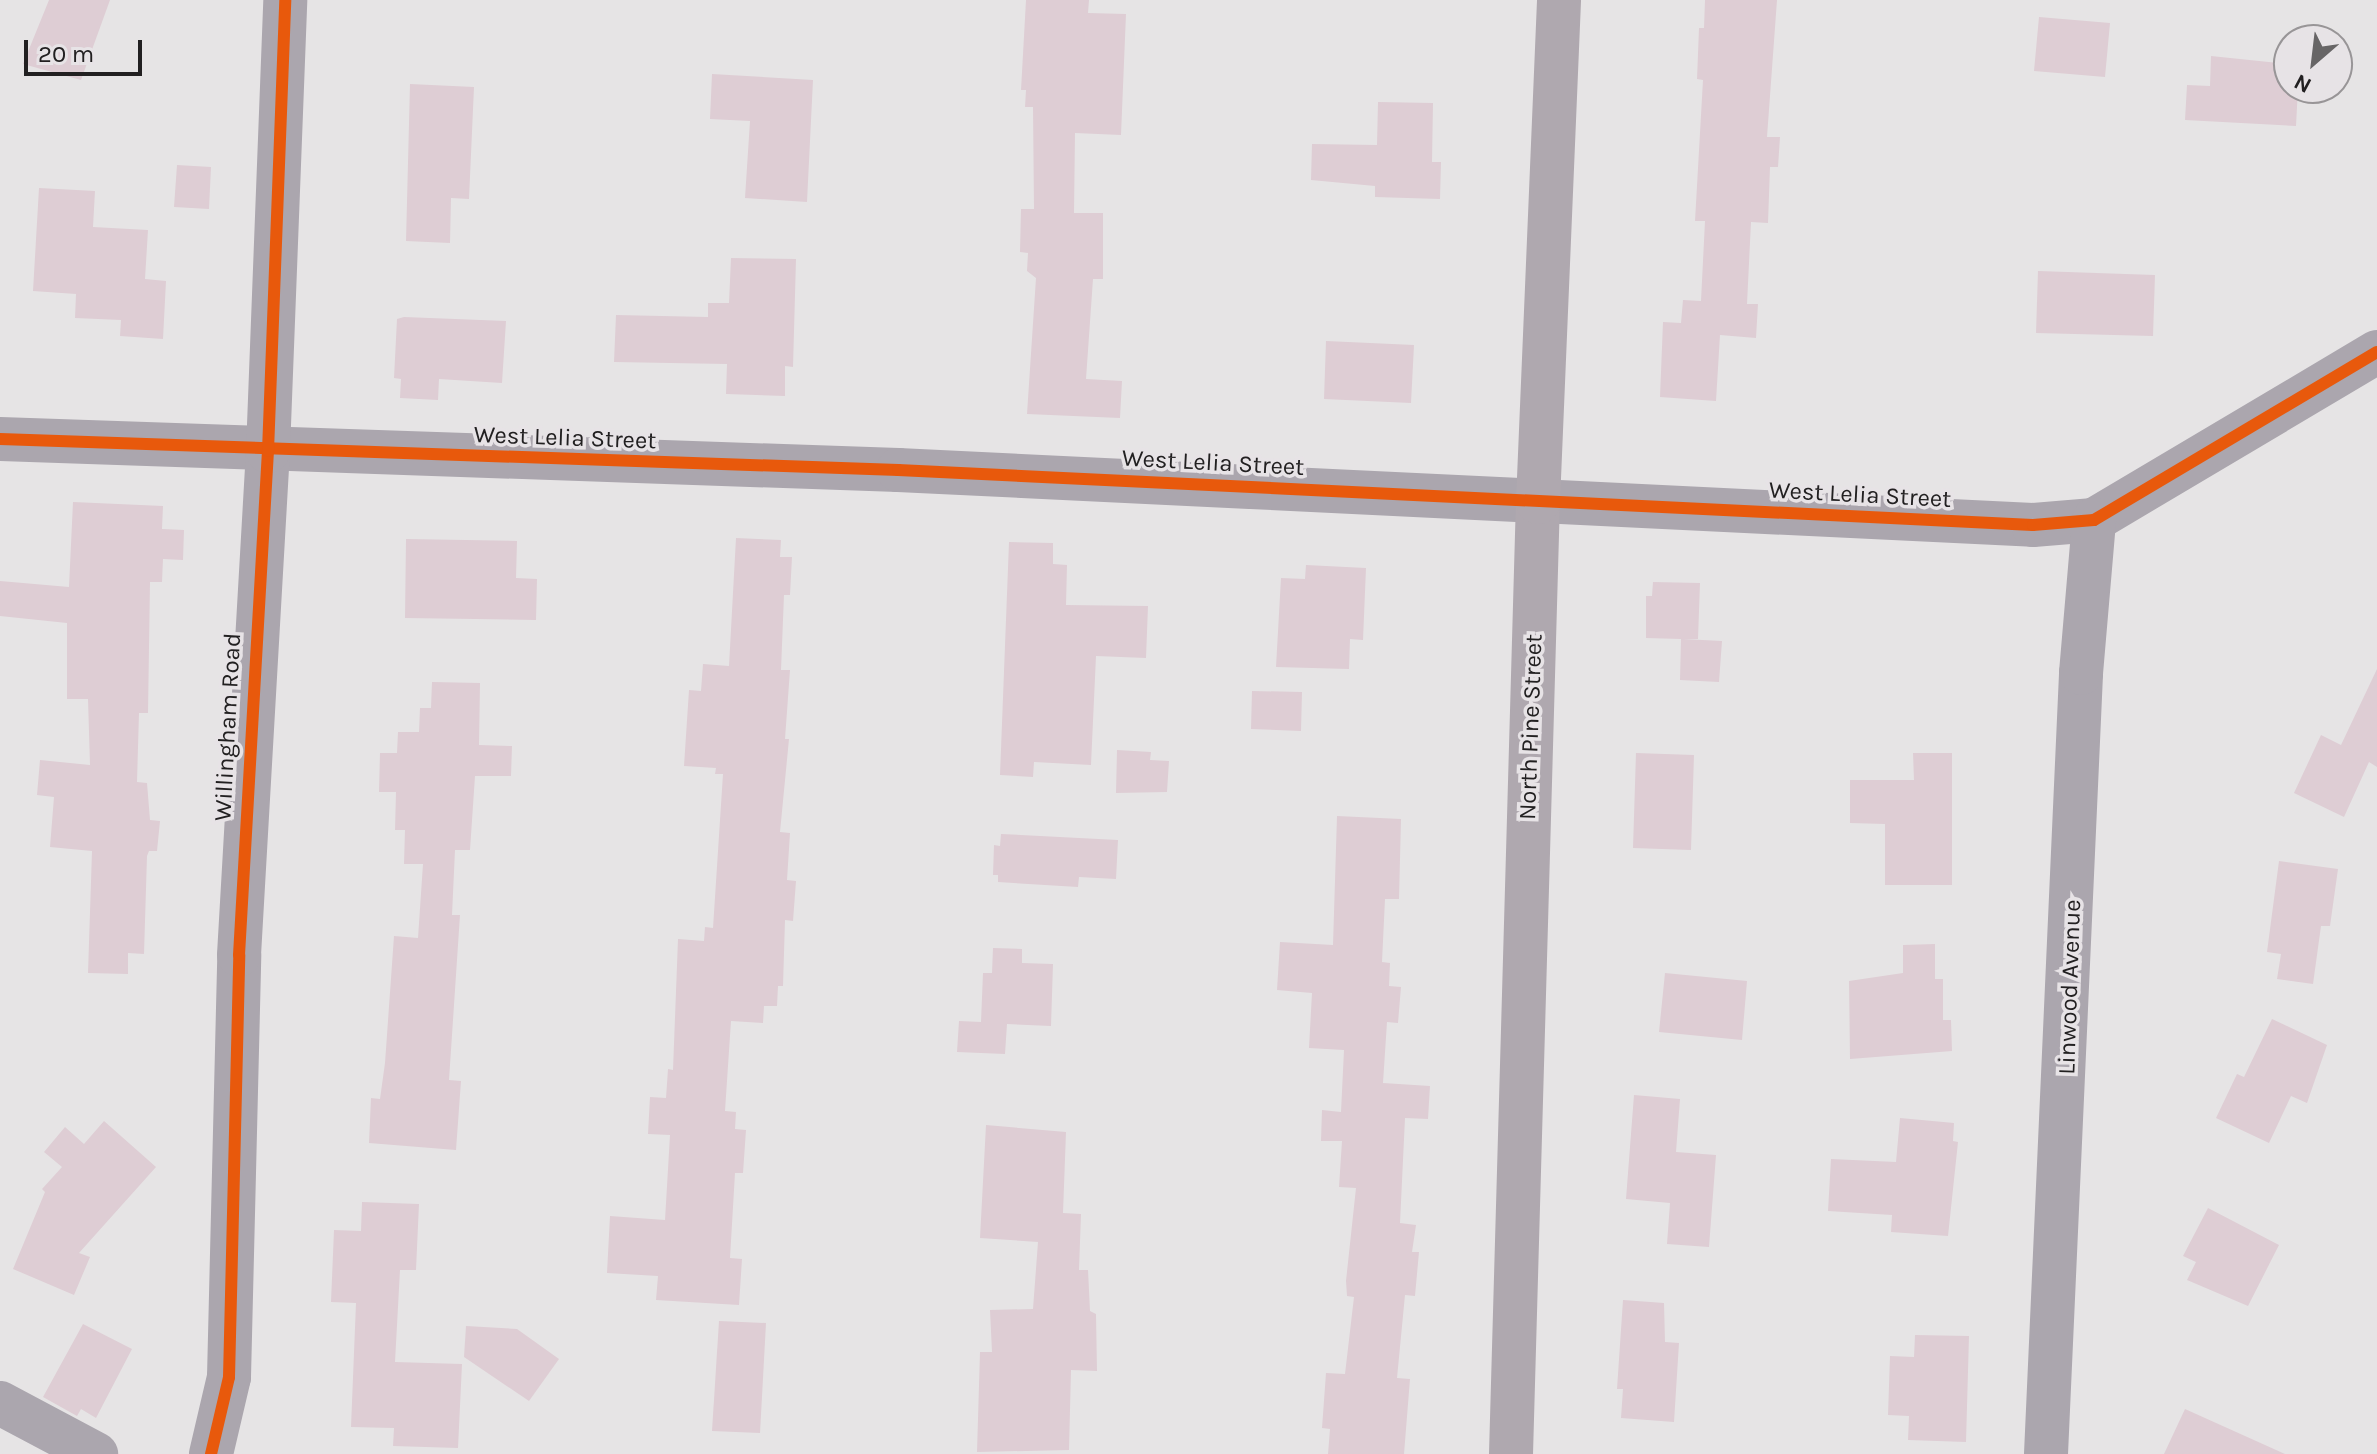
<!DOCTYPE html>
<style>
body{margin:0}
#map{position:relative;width:2377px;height:1454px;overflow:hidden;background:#e6e4e5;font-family:Karla,sans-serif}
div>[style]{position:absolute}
.building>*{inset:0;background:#decdd4}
.minor>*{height:44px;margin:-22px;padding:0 22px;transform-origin:22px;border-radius:22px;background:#aba6ae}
.major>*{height:44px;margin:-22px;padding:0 22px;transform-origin:22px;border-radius:22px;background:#afa8af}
.cycleway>*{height:12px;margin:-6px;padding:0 6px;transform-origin:6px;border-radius:6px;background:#e8590c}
span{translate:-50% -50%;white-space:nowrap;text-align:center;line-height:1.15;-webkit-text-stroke:7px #e7e3e6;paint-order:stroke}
.street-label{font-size:24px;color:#222021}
.north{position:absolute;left:2273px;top:24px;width:80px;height:80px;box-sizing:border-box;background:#e7e3e6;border:2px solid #989597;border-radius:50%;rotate:208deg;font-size:22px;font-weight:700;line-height:32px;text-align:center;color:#222021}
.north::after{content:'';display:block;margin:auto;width:28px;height:36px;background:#676566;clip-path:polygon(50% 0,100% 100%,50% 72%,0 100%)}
.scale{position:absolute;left:24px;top:40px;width:118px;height:36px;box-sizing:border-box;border:4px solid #222021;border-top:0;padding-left:10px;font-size:24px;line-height:28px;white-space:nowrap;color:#222021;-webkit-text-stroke:6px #e7e3e6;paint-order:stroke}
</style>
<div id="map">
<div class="building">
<i style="clip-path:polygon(49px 0,110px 0,81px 80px,23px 64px)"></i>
<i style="clip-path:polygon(1026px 0,1089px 0,1088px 13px,1126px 14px,1121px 135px,1075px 133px,1074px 213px,1103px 213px,1103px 279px,1093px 279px,1086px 379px,1122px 381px,1120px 418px,1027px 414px,1036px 278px,1027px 271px,1028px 253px,1020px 252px,1021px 209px,1034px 209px,1033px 107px,1025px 107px,1026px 90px,1021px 90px)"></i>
<i style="clip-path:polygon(1705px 0,1777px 0,1767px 137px,1780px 137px,1778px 167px,1770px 167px,1768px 223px,1751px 222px,1747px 304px,1758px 304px,1756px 338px,1720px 335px,1716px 401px,1660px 397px,1663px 322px,1681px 323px,1683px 300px,1701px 301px,1705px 221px,1695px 221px,1703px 80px,1697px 79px,1699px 28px,1704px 28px)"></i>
<i style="clip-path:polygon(2039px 17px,2110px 23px,2105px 77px,2034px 71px)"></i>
<i style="clip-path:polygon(2211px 56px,2289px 64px,2289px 88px,2298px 88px,2296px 126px,2185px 120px,2187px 85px,2210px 86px)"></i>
<i style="clip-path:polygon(712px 74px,813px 80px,807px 202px,745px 198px,750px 121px,710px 119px)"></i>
<i style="clip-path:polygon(410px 84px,474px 87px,469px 199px,451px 198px,450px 243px,406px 241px)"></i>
<i style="clip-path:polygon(1378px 102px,1433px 103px,1432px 162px,1441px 162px,1440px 199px,1375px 197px,1375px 186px,1311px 180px,1312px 144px,1377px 145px)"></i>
<i style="clip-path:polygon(177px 165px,211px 167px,209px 209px,174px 207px)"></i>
<i style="clip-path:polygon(39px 188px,95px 191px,93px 227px,148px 230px,145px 279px,166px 281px,163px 339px,120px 336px,121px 320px,75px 318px,76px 294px,33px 291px)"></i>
<i style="clip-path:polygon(731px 258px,796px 259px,793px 367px,785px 366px,785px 396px,726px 394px,727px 364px,614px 362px,616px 315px,708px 317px,708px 303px,729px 303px)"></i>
<i style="clip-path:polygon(2038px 271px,2155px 275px,2153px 336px,2036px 333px)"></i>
<i style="clip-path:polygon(404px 317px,506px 321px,502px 383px,439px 379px,438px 400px,400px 398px,401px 379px,394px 378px,397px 319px)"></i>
<i style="clip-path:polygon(1326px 341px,1414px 345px,1411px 403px,1324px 399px)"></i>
<i style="clip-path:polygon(73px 502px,163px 506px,162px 529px,184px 530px,183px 560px,163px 559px,162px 582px,150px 582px,148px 713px,139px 713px,137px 782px,147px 783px,150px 820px,160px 821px,157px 851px,149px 851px,147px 856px,144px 954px,128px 953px,128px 974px,88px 973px,92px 851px,50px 847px,54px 797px,37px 795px,40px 760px,90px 765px,88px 699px,67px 699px,67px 623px,0 616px,0 581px,69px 587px)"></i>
<i style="clip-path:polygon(736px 538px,781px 540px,780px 557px,792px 557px,790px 595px,784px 595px,781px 670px,790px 670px,785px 739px,789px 739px,780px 832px,790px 833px,787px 880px,796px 881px,793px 921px,785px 920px,783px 986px,778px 986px,777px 1006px,764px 1006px,763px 1023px,731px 1021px,725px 1111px,736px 1112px,735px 1129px,746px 1130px,743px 1173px,735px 1173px,730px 1258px,742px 1259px,739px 1305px,656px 1300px,658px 1276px,607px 1273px,610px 1216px,665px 1220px,670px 1135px,648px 1134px,650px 1097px,666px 1098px,668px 1069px,673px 1070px,678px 939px,704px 941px,705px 927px,713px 928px,723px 774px,715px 774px,716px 768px,684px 766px,689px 690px,701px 691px,703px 664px,729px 666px)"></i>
<i style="clip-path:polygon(406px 539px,517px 541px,516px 578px,537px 579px,536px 620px,405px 618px)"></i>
<i style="clip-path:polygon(1009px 542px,1053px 543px,1053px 564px,1067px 565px,1066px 605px,1148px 606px,1146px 658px,1096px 656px,1091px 765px,1034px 762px,1033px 777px,1000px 775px)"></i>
<i style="clip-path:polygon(1306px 565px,1366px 568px,1363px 640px,1350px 639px,1349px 669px,1276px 667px,1281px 578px,1305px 579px)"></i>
<i style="clip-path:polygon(1653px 582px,1700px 583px,1698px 639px,1683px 639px,1722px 641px,1719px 682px,1680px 680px,1681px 639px,1646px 638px,1646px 596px,1652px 596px)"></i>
<i style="clip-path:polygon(2377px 669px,2377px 767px,2369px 762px,2344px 817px,2294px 793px,2321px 735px,2341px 745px)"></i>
<i style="clip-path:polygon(432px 682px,480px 683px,479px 745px,512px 746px,511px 776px,475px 776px,470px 850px,455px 850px,452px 915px,460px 915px,449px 1080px,461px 1081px,456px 1150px,369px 1143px,371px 1098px,380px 1099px,385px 1063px,394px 936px,418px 938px,423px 864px,404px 864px,405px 830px,395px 830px,396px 792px,379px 792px,380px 753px,397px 753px,398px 732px,419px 732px,420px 708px,431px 708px)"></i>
<i style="clip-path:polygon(1252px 691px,1302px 692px,1301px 731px,1251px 729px)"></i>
<i style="clip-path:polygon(1117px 750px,1151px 752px,1150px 760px,1169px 761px,1167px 792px,1116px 793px)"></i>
<i style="clip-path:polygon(1636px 753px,1694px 755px,1691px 850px,1633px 848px)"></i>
<i style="clip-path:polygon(1913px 753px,1952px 753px,1952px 885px,1885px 885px,1885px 824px,1850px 823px,1850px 780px,1914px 780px)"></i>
<i style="clip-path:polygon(1337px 816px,1401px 819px,1399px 899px,1385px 899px,1382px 962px,1390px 963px,1389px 986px,1401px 987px,1398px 1023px,1387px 1022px,1383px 1083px,1430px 1086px,1428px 1119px,1405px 1118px,1400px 1223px,1416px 1225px,1412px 1252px,1419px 1252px,1415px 1296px,1405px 1295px,1397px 1378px,1410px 1379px,1404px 1454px,1328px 1454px,1330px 1429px,1322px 1428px,1326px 1373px,1345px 1374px,1354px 1297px,1347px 1296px,1346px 1281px,1356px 1188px,1339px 1187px,1342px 1141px,1321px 1141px,1322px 1110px,1341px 1112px,1344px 1050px,1309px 1048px,1312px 993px,1277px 990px,1280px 942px,1333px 945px)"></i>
<i style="clip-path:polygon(1001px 834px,1118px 840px,1116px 879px,1079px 877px,1078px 887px,998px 882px,998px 875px,993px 875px,994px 845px,1000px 846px)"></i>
<i style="clip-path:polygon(2279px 861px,2338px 869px,2330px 926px,2321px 926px,2313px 984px,2277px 979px,2281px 954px,2267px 952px)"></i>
<i style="clip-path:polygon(1935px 944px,1935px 979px,1943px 979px,1943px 1020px,1951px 1020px,1952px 1051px,1850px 1059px,1849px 981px,1903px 973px,1903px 945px)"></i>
<i style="clip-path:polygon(993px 948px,1022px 949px,1022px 963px,1053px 964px,1051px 1026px,1007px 1024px,1005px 1054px,957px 1052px,959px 1021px,981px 1022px,983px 973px,992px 973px)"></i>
<i style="clip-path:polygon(1665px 973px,1747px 981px,1742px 1040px,1659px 1032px)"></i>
<i style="clip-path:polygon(2272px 1019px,2327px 1045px,2307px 1103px,2291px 1096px,2269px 1143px,2216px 1118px,2237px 1074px,2244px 1077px)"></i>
<i style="clip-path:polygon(1634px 1095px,1680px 1099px,1676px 1152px,1716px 1155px,1709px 1247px,1667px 1244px,1670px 1203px,1626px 1199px)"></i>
<i style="clip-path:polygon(1900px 1118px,1954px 1123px,1953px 1141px,1958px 1142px,1948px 1236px,1891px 1232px,1892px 1215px,1828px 1211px,1831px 1159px,1896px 1162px)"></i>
<i style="clip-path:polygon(104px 1121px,156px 1167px,79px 1253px,90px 1257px,74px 1295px,13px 1269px,45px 1192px,42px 1189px,62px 1167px,44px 1152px,65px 1127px,84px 1144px)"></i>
<i style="clip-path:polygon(986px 1125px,1066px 1132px,1063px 1213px,1081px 1214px,1079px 1270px,1088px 1270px,1090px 1311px,1096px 1314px,1097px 1371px,1071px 1370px,1069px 1450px,977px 1452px,980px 1352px,992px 1352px,990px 1310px,1033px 1309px,1038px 1242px,980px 1238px)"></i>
<i style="clip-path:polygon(362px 1202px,419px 1204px,416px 1270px,400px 1270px,395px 1362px,462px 1364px,458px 1448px,393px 1446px,394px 1428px,351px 1427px,356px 1303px,331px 1302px,334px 1230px,361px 1231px)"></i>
<i style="clip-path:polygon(2208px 1208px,2279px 1245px,2248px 1306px,2187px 1280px,2196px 1262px,2183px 1256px)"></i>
<i style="clip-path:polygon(1623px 1300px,1664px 1303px,1665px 1342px,1679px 1343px,1674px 1422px,1621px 1418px,1623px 1389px,1617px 1389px)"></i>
<i style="clip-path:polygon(719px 1321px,766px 1323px,760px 1433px,712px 1431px)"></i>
<i style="clip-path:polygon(83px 1324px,132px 1349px,96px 1418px,81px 1409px,77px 1416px,43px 1397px)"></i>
<i style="clip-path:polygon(466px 1326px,517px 1329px,559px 1359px,529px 1401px,464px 1357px)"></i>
<i style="clip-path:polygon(1915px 1335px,1969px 1336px,1966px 1442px,1908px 1440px,1909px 1416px,1888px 1415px,1890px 1356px,1914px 1357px)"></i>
<i style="clip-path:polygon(2185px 1409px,2285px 1454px,2164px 1454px)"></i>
</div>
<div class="minor">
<i style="left:0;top:439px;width:899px;rotate:1.98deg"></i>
<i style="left:898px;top:470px;width:1136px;rotate:2.77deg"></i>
<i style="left:2033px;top:525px;width:61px;rotate:-4.7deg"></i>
<i style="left:2094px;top:520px;width:329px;rotate:-30.7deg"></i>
<i style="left:0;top:1403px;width:109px;rotate:28deg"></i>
<i style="left:211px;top:1454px;width:79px;rotate:-76.8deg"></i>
<i style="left:229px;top:1377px;width:422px;rotate:-88.6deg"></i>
<i style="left:239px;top:955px;width:505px;rotate:-86.71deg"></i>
<i style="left:268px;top:451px;width:451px;rotate:-87.8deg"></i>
<i style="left:2046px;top:1454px;width:782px;rotate:-87.43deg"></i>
<i style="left:2081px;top:673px;width:154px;rotate:-85.1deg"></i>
</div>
<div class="major">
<i style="left:1511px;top:1454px;width:952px;rotate:-88.38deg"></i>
<i style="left:1538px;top:502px;width:502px;rotate:-87.6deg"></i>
</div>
<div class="cycleway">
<i style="left:0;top:439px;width:899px;rotate:1.98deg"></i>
<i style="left:898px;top:470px;width:1136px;rotate:2.77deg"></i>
<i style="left:2033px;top:525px;width:61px;rotate:-4.7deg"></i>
<i style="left:2094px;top:520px;width:329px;rotate:-30.7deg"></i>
<i style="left:211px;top:1454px;width:79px;rotate:-76.8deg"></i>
<i style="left:229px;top:1377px;width:422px;rotate:-88.6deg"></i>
<i style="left:239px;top:955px;width:505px;rotate:-86.71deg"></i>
<i style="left:268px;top:451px;width:451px;rotate:-87.8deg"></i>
</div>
<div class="street-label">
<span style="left:565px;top:438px;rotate:2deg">West Lelia Street</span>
<span style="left:1213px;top:463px;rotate:3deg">West Lelia Street</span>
<span style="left:1860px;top:495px;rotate:3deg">West Lelia Street</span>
<span style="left:228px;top:727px;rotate:-87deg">Willingham Road</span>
<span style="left:1531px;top:727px;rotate:-88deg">North Pine Street</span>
<span style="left:2070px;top:987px;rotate:-88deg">Linwood Avenue</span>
</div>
<div class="north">N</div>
<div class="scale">20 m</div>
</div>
